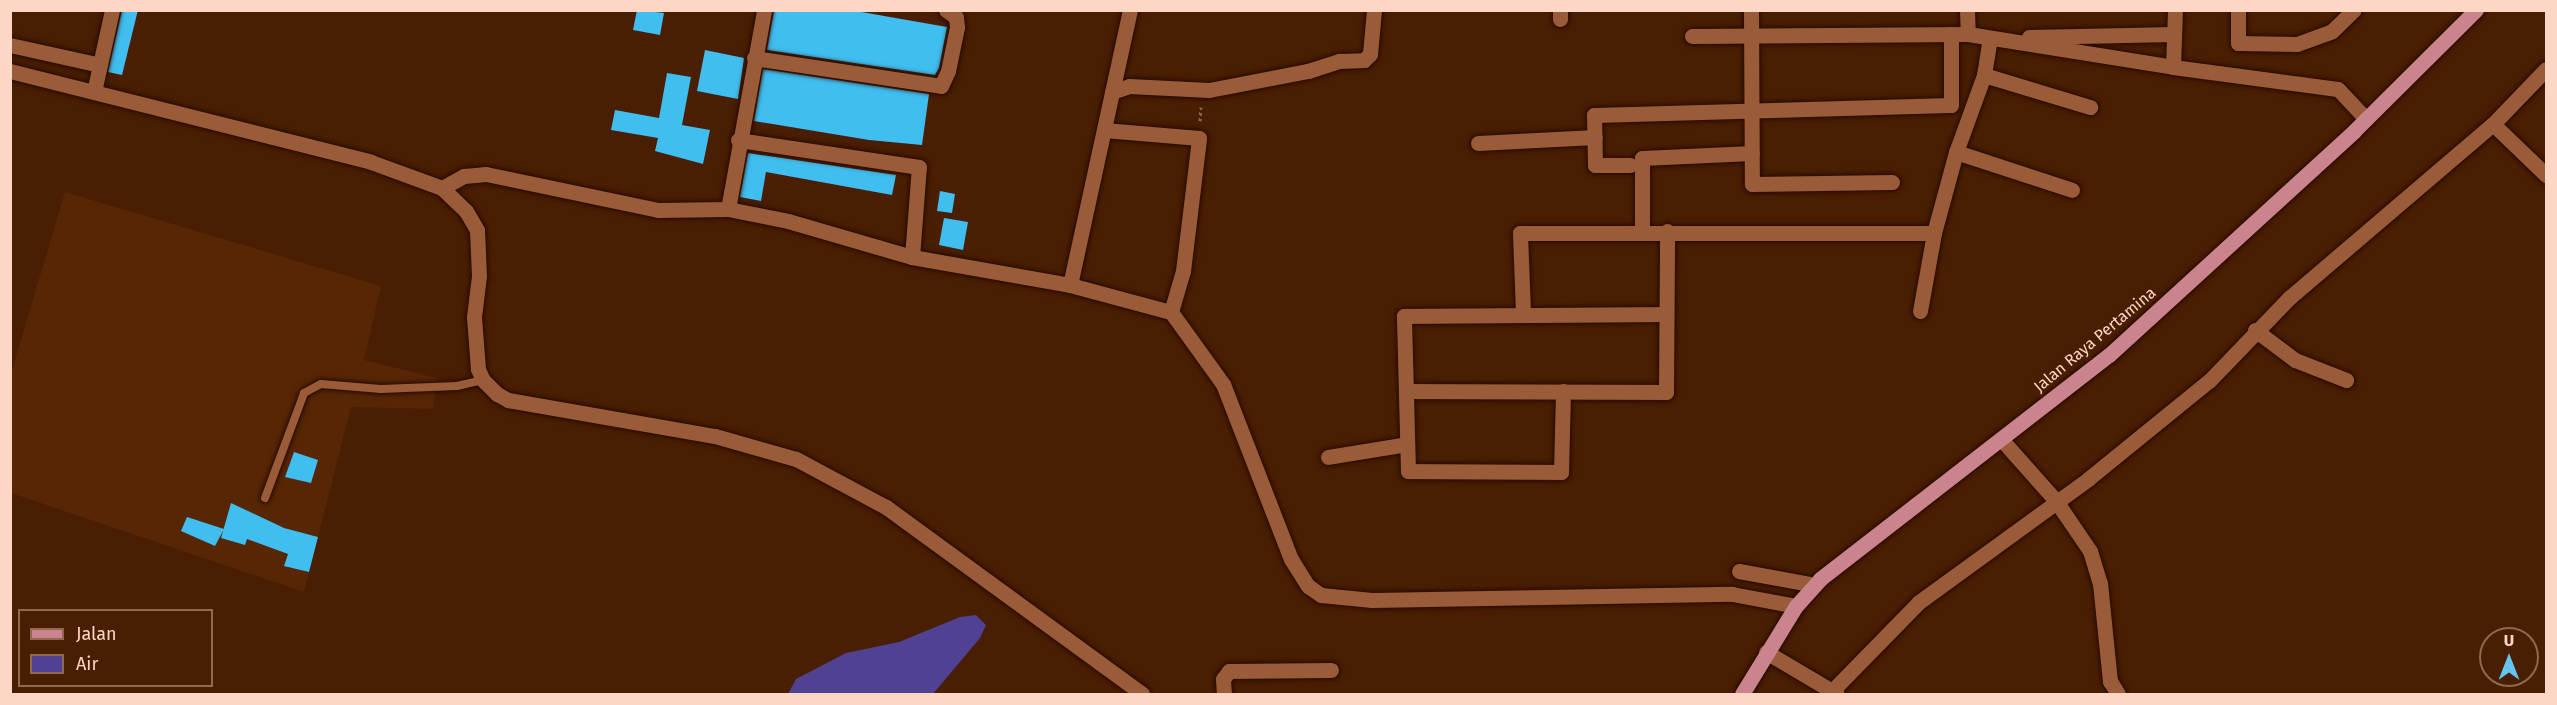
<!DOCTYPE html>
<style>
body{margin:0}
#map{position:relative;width:2557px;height:705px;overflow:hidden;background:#491e02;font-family:"Fira Sans",sans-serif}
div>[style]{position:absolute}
.built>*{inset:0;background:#572605}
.water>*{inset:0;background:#504192}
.building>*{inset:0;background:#3fbeef}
.path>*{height:3px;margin-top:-1.5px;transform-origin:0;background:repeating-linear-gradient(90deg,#8d644c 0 3px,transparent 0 6px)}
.roads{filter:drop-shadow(0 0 2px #280a00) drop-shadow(0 0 2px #280a00)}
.lane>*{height:8px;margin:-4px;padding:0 4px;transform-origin:4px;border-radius:4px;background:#9a5b39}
.street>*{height:15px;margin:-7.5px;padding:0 7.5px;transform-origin:7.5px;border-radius:7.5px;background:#9a5b39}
.primary>*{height:15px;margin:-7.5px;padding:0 7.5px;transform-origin:7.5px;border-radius:7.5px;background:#cb838d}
span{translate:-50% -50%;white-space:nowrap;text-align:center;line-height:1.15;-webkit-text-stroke:6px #491e02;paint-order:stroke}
.street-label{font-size:16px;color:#fcd7c5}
.frame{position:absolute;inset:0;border:12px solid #fcd7c5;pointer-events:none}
.legend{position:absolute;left:18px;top:609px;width:195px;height:78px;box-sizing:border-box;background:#491e02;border:2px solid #916850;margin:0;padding:8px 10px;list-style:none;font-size:18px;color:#fcd7c5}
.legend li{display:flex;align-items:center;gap:12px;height:30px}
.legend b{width:30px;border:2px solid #916850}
.north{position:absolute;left:2479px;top:627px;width:60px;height:60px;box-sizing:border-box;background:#491e02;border:2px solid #916850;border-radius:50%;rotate:0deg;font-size:16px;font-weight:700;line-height:24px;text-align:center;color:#fcd7c5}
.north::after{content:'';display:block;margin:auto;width:21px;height:27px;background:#64c5ee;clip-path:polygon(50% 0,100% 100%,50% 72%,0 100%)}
</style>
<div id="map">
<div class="built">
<i style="clip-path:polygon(65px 192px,381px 286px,364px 360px,437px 378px,433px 409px,351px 407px,304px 592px,11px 493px,11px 373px)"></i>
</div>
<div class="water">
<i style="clip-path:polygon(976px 615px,986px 625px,980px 638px,933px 694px,788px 694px,796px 679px,846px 653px,899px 642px,960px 617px)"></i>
</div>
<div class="building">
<i style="clip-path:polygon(122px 10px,138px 10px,122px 75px,108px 72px)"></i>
<i style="clip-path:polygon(637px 10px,664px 13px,660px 35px,633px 30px)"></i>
<i style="clip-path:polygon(774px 10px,850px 10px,947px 27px,939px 68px,935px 75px,767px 50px)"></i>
<i style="clip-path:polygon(705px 50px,744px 58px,738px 99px,697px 91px)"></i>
<i style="clip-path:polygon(763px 69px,929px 94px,922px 145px,869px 140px,754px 121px)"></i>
<i style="clip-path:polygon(667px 73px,691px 77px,682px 125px,710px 130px,703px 164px,655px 151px,658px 138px,611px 130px,615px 110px,659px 118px)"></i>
<i style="clip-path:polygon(748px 153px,896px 175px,892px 195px,766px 172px,761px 201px,740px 197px)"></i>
<i style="clip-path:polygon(940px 191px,955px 194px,952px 213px,937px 211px)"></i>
<i style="clip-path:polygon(944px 218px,968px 222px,963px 250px,939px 245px)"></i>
<i style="clip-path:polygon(294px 452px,318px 460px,311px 483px,285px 477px)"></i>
<i style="clip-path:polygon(231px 503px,284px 528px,318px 537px,309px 572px,284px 566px,288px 554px,247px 539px,245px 545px,221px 538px)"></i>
<i style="clip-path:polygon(187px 517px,224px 529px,215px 546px,181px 531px)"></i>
</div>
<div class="path">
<i style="left:1200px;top:121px;width:14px;rotate:-86deg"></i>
</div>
<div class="roads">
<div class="lane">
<i style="left:265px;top:498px;width:112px;rotate:-69.6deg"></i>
<i style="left:304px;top:393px;width:19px;rotate:-28deg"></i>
<i style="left:321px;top:384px;width:60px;rotate:4.8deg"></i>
<i style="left:381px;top:389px;width:76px;rotate:-2.3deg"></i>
<i style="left:457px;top:386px;width:27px;rotate:-13deg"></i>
</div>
<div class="street">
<i style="left:1751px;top:10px;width:174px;rotate:89.7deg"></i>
<i style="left:1752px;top:184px;width:140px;rotate:-0.8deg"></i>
<i style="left:1967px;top:10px;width:24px;rotate:88deg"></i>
<i style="left:2175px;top:10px;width:57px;rotate:92deg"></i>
<i style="left:2173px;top:67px;width:166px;rotate:7.6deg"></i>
<i style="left:2338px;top:89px;width:41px;rotate:47deg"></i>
<i style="left:2238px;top:10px;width:33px;rotate:90deg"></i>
<i style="left:2238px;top:43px;width:59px;rotate:1deg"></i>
<i style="left:2297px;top:44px;width:37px;rotate:-20deg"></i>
<i style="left:2332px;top:31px;width:30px;rotate:-44deg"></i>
<i style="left:1560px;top:19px;width:9px;rotate:-90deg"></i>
<i style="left:1692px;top:36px;width:276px;rotate:-0.4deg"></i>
<i style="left:1968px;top:34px;width:208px;rotate:9.1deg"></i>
<i style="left:2029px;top:37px;width:145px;rotate:-1.2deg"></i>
<i style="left:10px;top:45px;width:92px;rotate:12.5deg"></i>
<i style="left:754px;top:58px;width:189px;rotate:8.5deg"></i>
<i style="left:941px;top:86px;width:17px;rotate:-65deg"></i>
<i style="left:948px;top:71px;width:45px;rotate:-78.4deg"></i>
<i style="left:957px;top:27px;width:10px;rotate:-96deg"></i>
<i style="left:956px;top:17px;width:12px;rotate:-145deg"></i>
<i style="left:10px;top:71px;width:372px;rotate:14.1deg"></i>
<i style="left:371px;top:162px;width:76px;rotate:20.1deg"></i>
<i style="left:442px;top:188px;width:33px;rotate:44deg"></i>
<i style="left:466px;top:211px;width:22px;rotate:60deg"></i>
<i style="left:477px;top:230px;width:46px;rotate:87.5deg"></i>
<i style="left:479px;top:276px;width:41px;rotate:97deg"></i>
<i style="left:474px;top:317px;width:52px;rotate:85.6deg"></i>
<i style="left:478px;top:369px;width:12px;rotate:66deg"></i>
<i style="left:483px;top:380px;width:20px;rotate:45deg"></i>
<i style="left:497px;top:394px;width:13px;rotate:29deg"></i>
<i style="left:508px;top:400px;width:210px;rotate:9.9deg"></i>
<i style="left:715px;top:436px;width:84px;rotate:15.9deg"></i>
<i style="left:796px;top:459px;width:102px;rotate:28.1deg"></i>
<i style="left:886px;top:507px;width:317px;rotate:36.1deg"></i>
<i style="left:1984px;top:75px;width:111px;rotate:16.8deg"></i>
<i style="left:94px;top:92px;width:84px;rotate:-77.6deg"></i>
<i style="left:1112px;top:92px;width:18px;rotate:-19deg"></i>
<i style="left:1129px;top:86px;width:80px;rotate:2.9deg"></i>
<i style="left:1209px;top:90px;width:101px;rotate:-10.9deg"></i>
<i style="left:1308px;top:71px;width:33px;rotate:-18deg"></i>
<i style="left:1339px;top:61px;width:25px;rotate:-2deg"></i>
<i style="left:1364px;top:60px;width:8px;rotate:-45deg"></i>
<i style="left:1370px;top:54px;width:44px;rotate:-84.8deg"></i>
<i style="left:2493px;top:124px;width:74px;rotate:43.9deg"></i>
<i style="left:1478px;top:143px;width:117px;rotate:-2.9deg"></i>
<i style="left:1956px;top:152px;width:122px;rotate:18.1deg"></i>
<i style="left:1630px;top:165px;width:35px;rotate:180deg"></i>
<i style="left:1595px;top:165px;width:50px;rotate:-91.1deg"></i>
<i style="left:1594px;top:115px;width:357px;rotate:-1.6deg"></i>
<i style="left:1951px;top:105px;width:71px;rotate:-90deg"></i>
<i style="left:442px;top:188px;width:25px;rotate:-29deg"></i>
<i style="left:464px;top:176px;width:22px;rotate:-5deg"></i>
<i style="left:486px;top:174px;width:176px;rotate:11.8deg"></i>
<i style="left:658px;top:210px;width:70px;rotate:-0.8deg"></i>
<i style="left:728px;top:209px;width:202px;rotate:-79.7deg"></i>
<i style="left:728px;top:209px;width:61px;rotate:11.3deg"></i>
<i style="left:788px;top:221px;width:129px;rotate:16.2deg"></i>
<i style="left:912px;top:257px;width:90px;rotate:-85.6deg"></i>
<i style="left:919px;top:167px;width:183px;rotate:-171.5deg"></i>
<i style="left:1642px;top:232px;width:74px;rotate:-90deg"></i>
<i style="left:1642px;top:158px;width:110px;rotate:-2.6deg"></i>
<i style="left:912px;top:257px;width:160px;rotate:10deg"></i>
<i style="left:1070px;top:285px;width:105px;rotate:15deg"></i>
<i style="left:1171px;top:312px;width:43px;rotate:-73.7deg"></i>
<i style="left:1183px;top:271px;width:134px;rotate:-83.1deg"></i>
<i style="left:1199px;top:138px;width:95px;rotate:-175.2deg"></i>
<i style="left:1070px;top:285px;width:281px;rotate:-77.7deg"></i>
<i style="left:1920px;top:311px;width:79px;rotate:-79.8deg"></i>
<i style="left:1934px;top:233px;width:84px;rotate:-74.8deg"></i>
<i style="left:1956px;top:152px;width:82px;rotate:-70deg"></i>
<i style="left:1984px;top:75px;width:37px;rotate:-81deg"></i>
<i style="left:1171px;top:312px;width:89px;rotate:54.2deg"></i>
<i style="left:1223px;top:384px;width:188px;rotate:68.8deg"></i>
<i style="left:1291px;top:559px;width:32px;rotate:58deg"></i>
<i style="left:1308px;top:586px;width:16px;rotate:35deg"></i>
<i style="left:1321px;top:595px;width:51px;rotate:5.6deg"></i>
<i style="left:1372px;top:600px;width:360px;rotate:-1deg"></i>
<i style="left:1732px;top:594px;width:65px;rotate:10.6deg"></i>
<i style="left:1523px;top:312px;width:79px;rotate:-92.2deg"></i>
<i style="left:1520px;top:233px;width:414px"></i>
<i style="left:2255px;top:330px;width:50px;rotate:36.9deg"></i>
<i style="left:2295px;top:360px;width:55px;rotate:21.4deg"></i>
<i style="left:1406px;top:391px;width:260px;rotate:0.2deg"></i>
<i style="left:1666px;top:392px;width:161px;rotate:-89.6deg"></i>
<i style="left:1563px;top:391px;width:81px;rotate:91.4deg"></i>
<i style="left:1561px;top:472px;width:153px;rotate:-179.6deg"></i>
<i style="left:1408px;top:471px;width:155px;rotate:-91.5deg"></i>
<i style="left:1404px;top:316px;width:262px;rotate:-0.4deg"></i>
<i style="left:2001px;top:439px;width:83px;rotate:48.4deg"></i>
<i style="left:2056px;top:501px;width:60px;rotate:55.8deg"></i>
<i style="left:2090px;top:551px;width:34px;rotate:73deg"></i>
<i style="left:2100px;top:583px;width:99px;rotate:84.2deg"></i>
<i style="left:2110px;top:681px;width:15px;rotate:58deg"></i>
<i style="left:1328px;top:457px;width:80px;rotate:-9.3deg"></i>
<i style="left:1739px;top:571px;width:77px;rotate:10.4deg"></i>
<i style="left:1766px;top:652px;width:82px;rotate:30.6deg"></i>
<i style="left:1224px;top:694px;width:15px;rotate:-94deg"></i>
<i style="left:1223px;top:679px;width:10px;rotate:-53deg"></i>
<i style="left:1229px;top:671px;width:102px;rotate:-0.6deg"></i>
<i style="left:1829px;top:694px;width:129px;rotate:-45.6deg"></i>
<i style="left:1919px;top:602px;width:209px;rotate:-36deg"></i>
<i style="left:2088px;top:479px;width:157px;rotate:-39.1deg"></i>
<i style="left:2210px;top:380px;width:114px;rotate:-46.1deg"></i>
<i style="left:2289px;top:298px;width:268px;rotate:-40.5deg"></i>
<i style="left:2493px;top:124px;width:76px;rotate:-46.1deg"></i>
</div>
<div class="primary">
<i style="left:1742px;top:694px;width:103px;rotate:-58.5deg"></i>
<i style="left:1796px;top:606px;width:36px;rotate:-48deg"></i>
<i style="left:1820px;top:579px;width:366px;rotate:-37.8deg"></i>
<i style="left:2109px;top:355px;width:332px;rotate:-42.4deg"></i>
<i style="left:2354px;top:131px;width:172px;rotate:-44.8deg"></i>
</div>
</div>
<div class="street-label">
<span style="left:2095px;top:340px;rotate:-40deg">Jalan Raya Pertamina</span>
</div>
<div class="frame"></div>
<ul class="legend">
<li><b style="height:8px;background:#cb838d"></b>Jalan</li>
<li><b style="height:16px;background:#504192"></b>Air</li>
</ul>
<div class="north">U</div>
</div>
